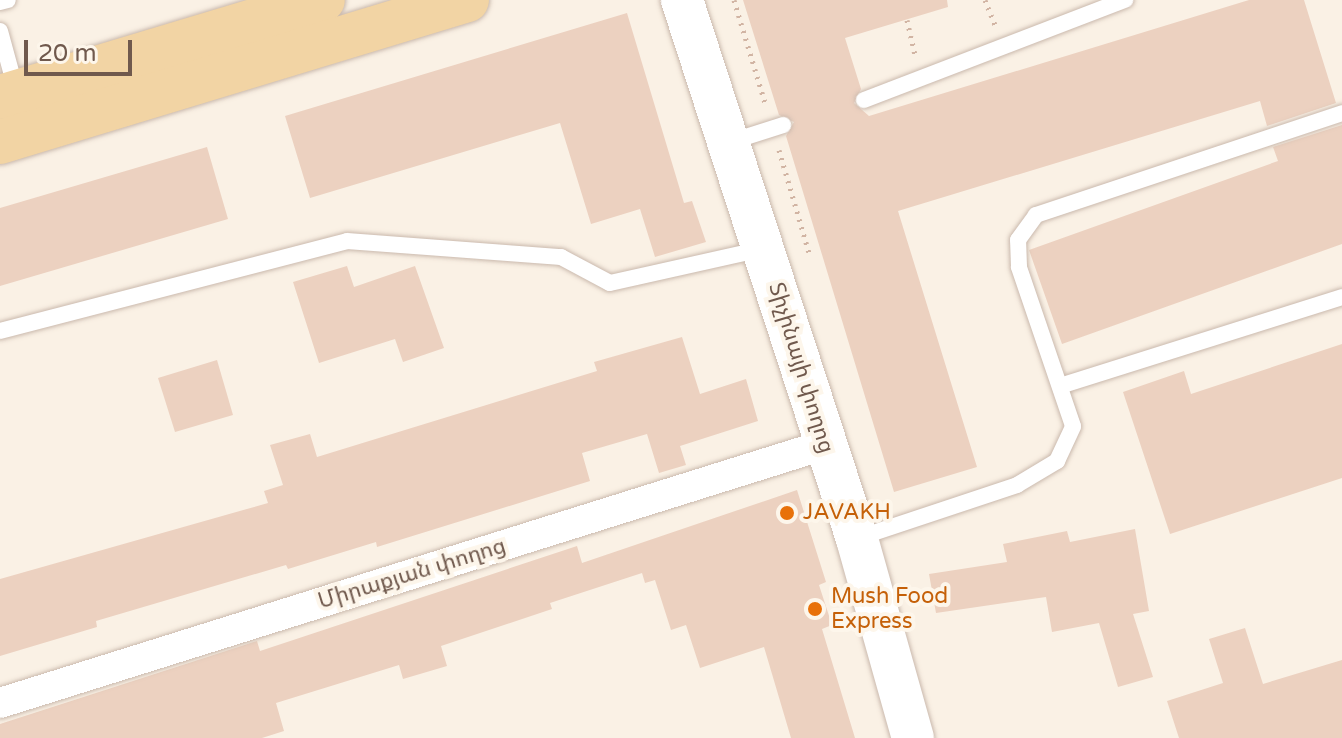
<!DOCTYPE html>
<meta charset="utf-8">
<style>
body{margin:0}
#map{position:relative;width:1342px;height:738px;overflow:hidden;background:#faf1e5;font-family:"Varela Round","Noto Sans Armenian",sans-serif}
div>[style]{position:absolute}
.building>*{inset:0;background:#ecd1c0}
.path>*{height:5px;margin-top:-2.5px;transform-origin:0;background:repeating-linear-gradient(90deg,#d1b4a3 0 2px,transparent 0 8px)}
.roads{filter:drop-shadow(0 0 2px #cab9ad) drop-shadow(0 0 2px #cab9ad)}
.service>*{height:16px;margin:-8px;padding:0 8px;transform-origin:8px;border-radius:8px;background:#fff}
.minor>*{height:30px;margin:-15px;padding:0 15px;transform-origin:15px;border-radius:15px;background:#fff}
.secondary>*{height:42px;margin:-21px;padding:0 21px;transform-origin:21px;border-radius:21px;background:#fff}
.primary>*{height:44px;margin:-22px;padding:0 22px;transform-origin:22px;border-radius:22px;background:#f2d4a4}
.dots>*{width:22px;height:22px;translate:-50% -50%;box-sizing:border-box;border:4px solid #fdf6eb;border-radius:50%}
span{translate:-50% -50%;white-space:nowrap;text-align:center;line-height:1.15;-webkit-text-stroke:8px #fdf6eb;paint-order:stroke}
.street-label{font-size:22px;color:#70594d}
.food-label{font-size:22px;color:#c56008}
.left{translate:0 -50%;text-align:left}
.scale{position:absolute;left:24px;top:40px;width:108px;height:36px;box-sizing:border-box;border:4px solid #70594d;border-top:0;padding-left:10px;font-size:24px;line-height:28px;white-space:nowrap;color:#70594d;-webkit-text-stroke:6px #fdf6eb;paint-order:stroke}
</style>
<div id="map">
<div class="building">
<i style="clip-path:polygon(743px 0,947px 0,948px 7px,845px 38px,861px 89px,854px 103px,869px 116px,1249px 0,1304px 0,1336px 103px,1267px 126px,1260px 101px,898px 211px,977px 467px,894px 492px,786px 136px,794px 122px,779px 115px)"></i>
<i style="clip-path:polygon(627px 13px,684px 203px,692px 201px,706px 242px,655px 257px,640px 209px,591px 224px,560px 123px,310px 198px,285px 116px)"></i>
<i style="clip-path:polygon(1342px 125px,1342px 244px,1062px 344px,1029px 250px,1278px 161px,1273px 147px)"></i>
<i style="clip-path:polygon(207px 147px,228px 219px,0 286px,0 208px)"></i>
<i style="clip-path:polygon(347px 266px,354px 287px,415px 266px,444px 348px,403px 362px,395px 339px,319px 363px,293px 282px)"></i>
<i style="clip-path:polygon(682px 337px,700px 394px,746px 379px,758px 421px,680px 446px,686px 465px,659px 473px,647px 434px,582px 453px,590px 481px,377px 547px,376px 542px,288px 569px,286px 565px,96px 621px,97px 627px,0 656px,0 579px,268px 503px,264px 491px,283px 485px,270px 445px,310px 434px,317px 457px,597px 371px,594px 362px)"></i>
<i style="clip-path:polygon(1342px 344px,1342px 478px,1170px 534px,1123px 392px,1184px 371px,1191px 394px)"></i>
<i style="clip-path:polygon(217px 360px,233px 415px,175px 432px,158px 378px)"></i>
<i style="clip-path:polygon(797px 490px,826px 582px,819px 585px,832px 625px,822px 629px,855px 738px,791px 738px,764px 647px,700px 668px,686px 625px,671px 630px,655px 580px,645px 583px,642px 573px,550px 603px,552px 609px,441px 646px,447px 666px,403px 679px,399px 665px,276px 703px,284px 731px,262px 738px,0 738px,0 724px,257px 641px,260px 651px,577px 546px,582px 563px)"></i>
<i style="clip-path:polygon(1135px 529px,1149px 611px,1133px 614px,1153px 677px,1118px 687px,1099px 623px,1052px 632px,1046px 597px,936px 613px,929px 574px,1007px 562px,1003px 544px,1067px 531px,1070px 542px)"></i>
<i style="clip-path:polygon(1245px 628px,1263px 684px,1342px 660px,1342px 738px,1179px 738px,1167px 701px,1223px 683px,1209px 639px)"></i>
</div>
<div class="path">
<i style="left:734px;top:0;width:111px;rotate:73.2deg"></i>
<i style="left:985px;top:0;width:27px;rotate:68deg"></i>
<i style="left:907px;top:20px;width:35px;rotate:77deg"></i>
<i style="left:779px;top:150px;width:110px;rotate:73.7deg"></i>
</div>
<div class="roads">
<div class="service">
<i style="left:0;top:2px;width:8px;rotate:-14deg"></i>
<i style="left:0;top:31px;width:61px;rotate:74.8deg"></i>
<i style="left:864px;top:100px;width:280px;rotate:-21deg"></i>
<i style="left:727px;top:143px;width:59px;rotate:-17.8deg"></i>
<i style="left:0;top:331px;width:358px;rotate:-14.5deg"></i>
<i style="left:347px;top:241px;width:215px;rotate:4.3deg"></i>
<i style="left:561px;top:257px;width:55px;rotate:28deg"></i>
<i style="left:610px;top:283px;width:156px;rotate:-12.6deg"></i>
<i style="left:1060px;top:386px;width:296px;rotate:-17.5deg"></i>
<i style="left:858px;top:538px;width:168px;rotate:-18.4deg"></i>
<i style="left:1017px;top:485px;width:47px;rotate:-31deg"></i>
<i style="left:1057px;top:461px;width:38px;rotate:-65deg"></i>
<i style="left:1073px;top:426px;width:168px;rotate:-108.8deg"></i>
<i style="left:1019px;top:267px;width:27px;rotate:-92deg"></i>
<i style="left:1018px;top:240px;width:31px;rotate:-54deg"></i>
<i style="left:1036px;top:215px;width:323px;rotate:-18.4deg"></i>
</div>
<div class="minor">
<i style="left:0;top:703px;width:863px;rotate:-17.39deg"></i>
</div>
<div class="secondary">
<i style="left:682px;top:0;width:567px;rotate:72.01deg"></i>
<i style="left:857px;top:539px;width:207px;rotate:74.3deg"></i>
</div>
<div class="primary">
<i style="left:0;top:97px;width:337px;rotate:-16.7deg"></i>
<i style="left:0;top:142px;width:488px;rotate:-16.9deg"></i>
</div>
</div>
<div class="dots">
<i style="left:787px;top:513px;background:#e8710a"></i>
<i style="left:815px;top:609px;background:#e8710a"></i>
</div>
<div class="street-label">
<span style="left:801px;top:368px;rotate:73deg">Տիչինայի փողոց</span>
<span style="left:412px;top:574px;rotate:-17deg">Միրաքյան փողոց</span>
</div>
<div class="food-label">
<span class="left" style="left:803px;top:513px">JAVAKH</span>
<span class="left" style="left:831px;top:609px">Mush Food<br>Express</span>
</div>
<div class="scale">20 m</div>
</div>
